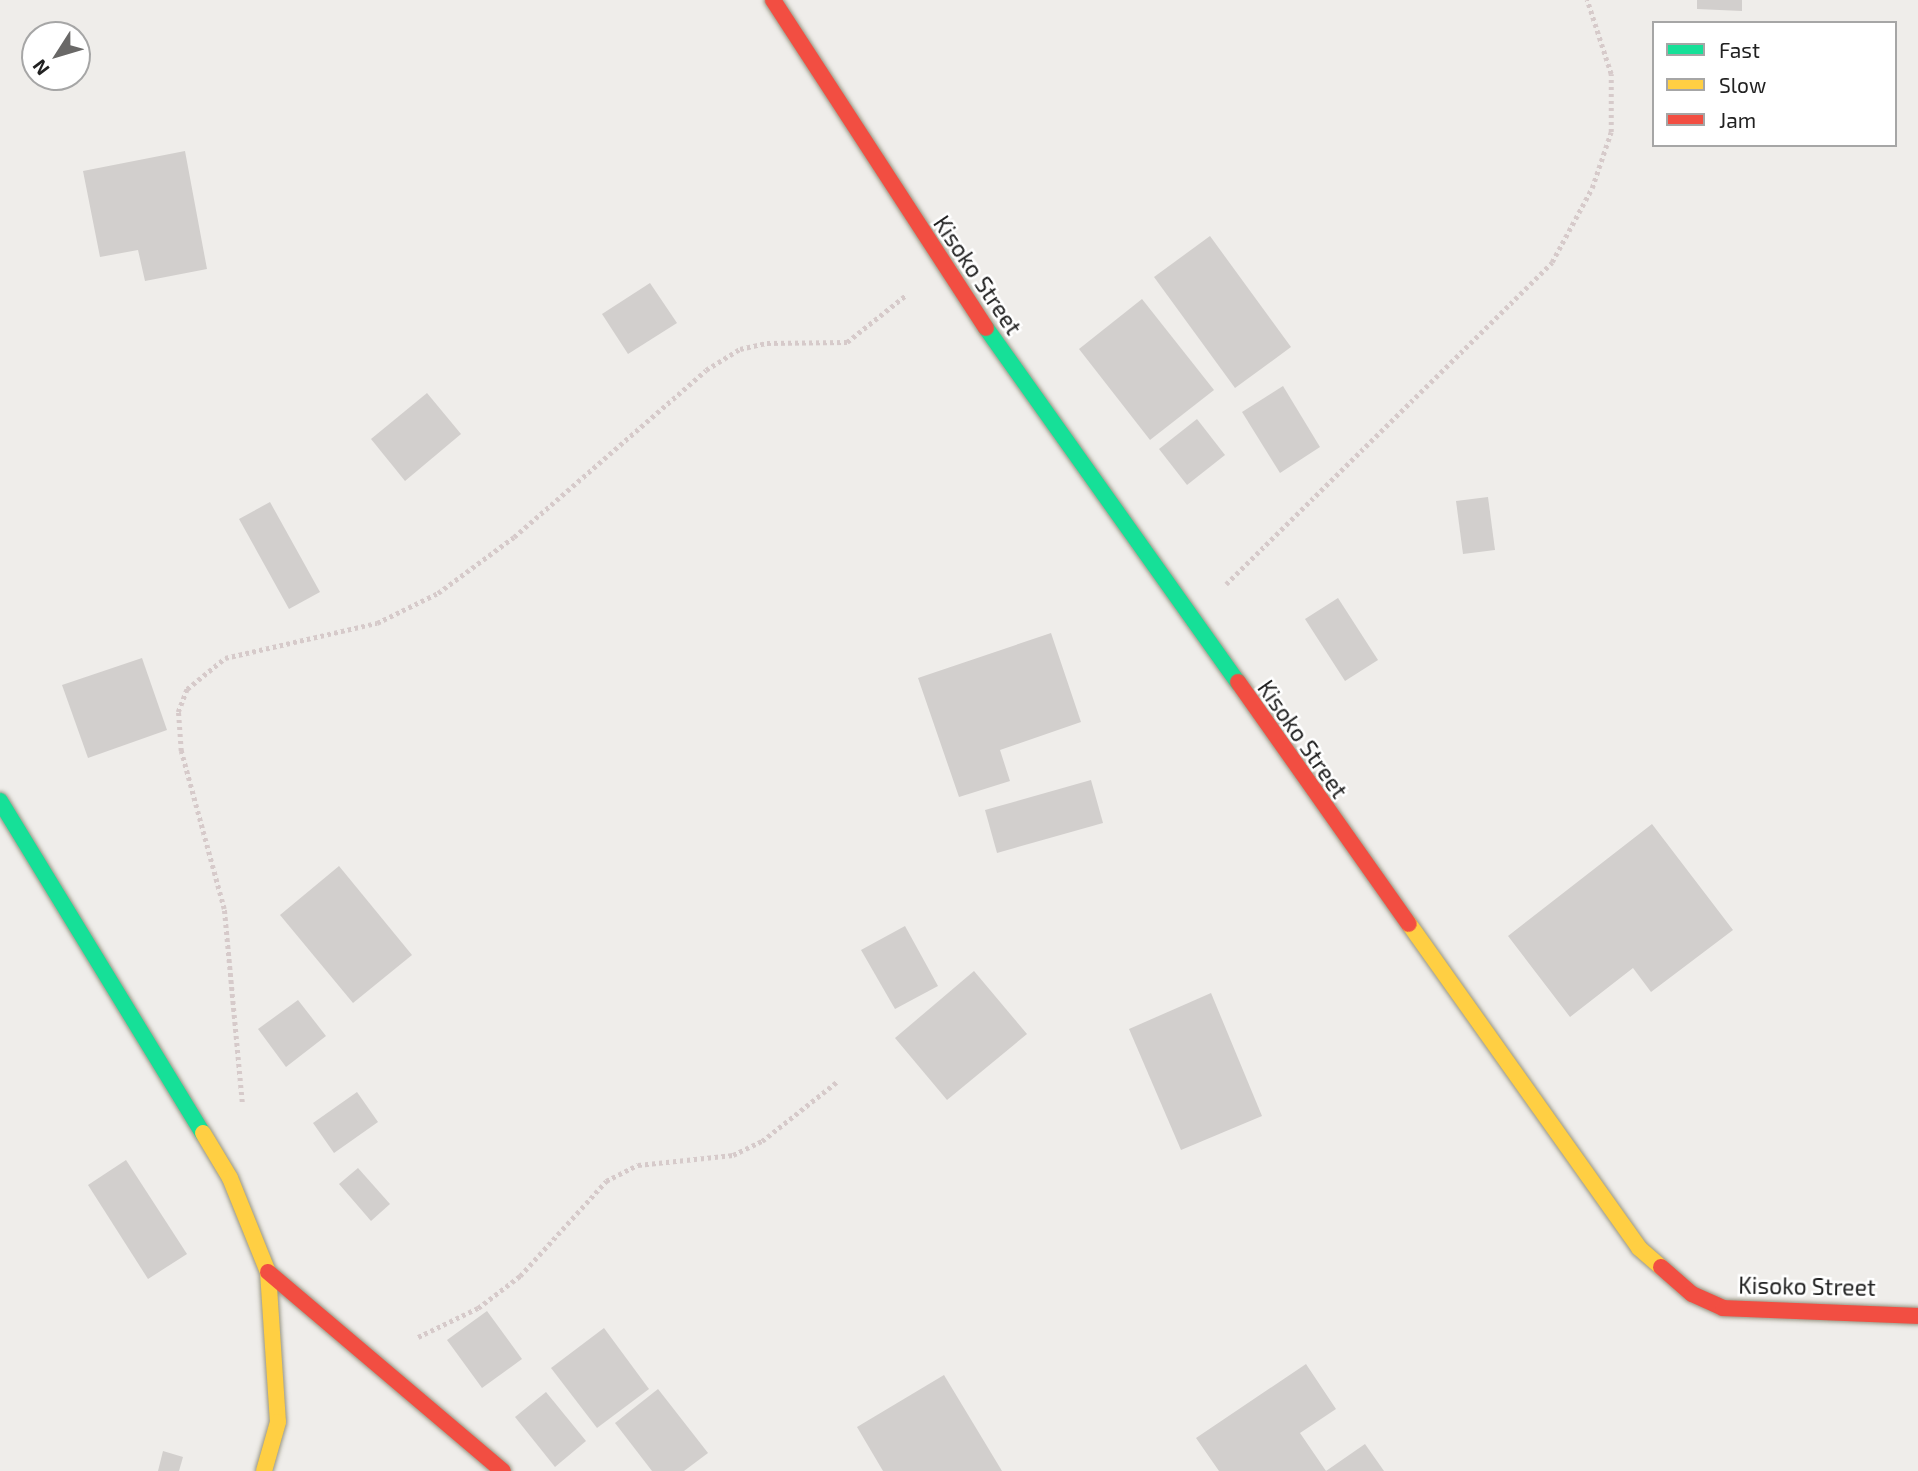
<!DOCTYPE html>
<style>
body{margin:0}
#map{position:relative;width:1918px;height:1471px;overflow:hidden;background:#efedea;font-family:"Exo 2",sans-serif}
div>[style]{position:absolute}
.building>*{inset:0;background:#d2cfcd}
.path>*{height:4.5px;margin-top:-2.25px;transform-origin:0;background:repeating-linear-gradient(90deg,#d6caca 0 3.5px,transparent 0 7px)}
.roads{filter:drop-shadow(0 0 2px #989684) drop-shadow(0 0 2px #989684)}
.fast>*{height:16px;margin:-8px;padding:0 8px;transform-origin:8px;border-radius:8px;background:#16e098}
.slow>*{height:16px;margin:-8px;padding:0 8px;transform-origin:8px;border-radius:8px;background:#ffcf43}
.jam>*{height:16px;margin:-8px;padding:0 8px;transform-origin:8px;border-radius:8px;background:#f24e42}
span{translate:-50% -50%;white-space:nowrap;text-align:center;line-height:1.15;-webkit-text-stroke:5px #fff;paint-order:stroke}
.street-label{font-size:23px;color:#212121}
.legend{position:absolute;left:1652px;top:21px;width:245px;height:126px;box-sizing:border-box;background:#fff;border:2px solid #a6a6a6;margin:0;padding:9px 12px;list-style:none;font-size:21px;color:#212121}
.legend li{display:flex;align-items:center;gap:14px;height:35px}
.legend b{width:35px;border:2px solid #a6a6a6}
.north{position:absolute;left:21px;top:21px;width:70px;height:70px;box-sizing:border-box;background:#fff;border:2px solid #a6a6a6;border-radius:50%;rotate:233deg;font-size:19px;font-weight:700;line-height:28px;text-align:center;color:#212121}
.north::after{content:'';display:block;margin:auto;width:24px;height:32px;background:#696867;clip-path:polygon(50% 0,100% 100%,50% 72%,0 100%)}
</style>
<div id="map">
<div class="building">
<i style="clip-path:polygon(1697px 0,1742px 0,1742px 11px,1697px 9px)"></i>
<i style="clip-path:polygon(185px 151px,207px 269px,145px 281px,138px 250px,100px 257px,83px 171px)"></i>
<i style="clip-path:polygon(1210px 236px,1291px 347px,1235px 388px,1154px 277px)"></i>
<i style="clip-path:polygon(650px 283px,677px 323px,628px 354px,602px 314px)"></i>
<i style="clip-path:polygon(1142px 299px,1214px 390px,1150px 440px,1079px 349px)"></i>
<i style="clip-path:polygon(1283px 386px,1320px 447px,1280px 473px,1242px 412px)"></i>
<i style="clip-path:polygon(427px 393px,461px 434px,405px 481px,371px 439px)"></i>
<i style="clip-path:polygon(1197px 419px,1225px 455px,1187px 485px,1159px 449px)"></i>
<i style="clip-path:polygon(1488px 497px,1495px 550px,1463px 554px,1456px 501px)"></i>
<i style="clip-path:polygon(270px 502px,320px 592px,289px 609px,239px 519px)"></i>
<i style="clip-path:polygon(1338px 598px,1378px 660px,1345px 681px,1305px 619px)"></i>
<i style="clip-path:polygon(1051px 633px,1081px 722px,1000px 750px,1010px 781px,959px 797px,918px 678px)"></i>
<i style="clip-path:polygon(142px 658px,167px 730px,88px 758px,62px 685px)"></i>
<i style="clip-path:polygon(1091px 780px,1103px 823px,997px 853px,985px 810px)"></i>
<i style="clip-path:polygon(1652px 824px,1733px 930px,1651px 992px,1633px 968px,1570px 1017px,1508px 936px)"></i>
<i style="clip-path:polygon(339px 866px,412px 955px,353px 1003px,280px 915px)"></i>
<i style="clip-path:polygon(905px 926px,938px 986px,895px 1009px,861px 950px)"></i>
<i style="clip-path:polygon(974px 971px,1027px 1034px,947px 1100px,895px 1038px)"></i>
<i style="clip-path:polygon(1211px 993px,1262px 1116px,1181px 1150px,1129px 1029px)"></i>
<i style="clip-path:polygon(298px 1000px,326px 1036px,286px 1067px,258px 1029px)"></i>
<i style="clip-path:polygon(357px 1092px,378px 1122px,334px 1153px,313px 1123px)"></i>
<i style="clip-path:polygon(126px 1160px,187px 1254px,148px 1279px,88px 1185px)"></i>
<i style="clip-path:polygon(358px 1168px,390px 1204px,371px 1221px,339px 1184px)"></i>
<i style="clip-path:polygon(487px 1311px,522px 1359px,482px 1388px,447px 1340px)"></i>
<i style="clip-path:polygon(604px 1328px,649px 1389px,597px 1428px,551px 1368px)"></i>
<i style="clip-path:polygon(1306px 1364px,1336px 1409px,1300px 1433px,1326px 1471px,1219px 1471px,1196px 1438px)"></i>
<i style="clip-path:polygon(944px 1375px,1002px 1471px,883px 1471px,857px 1427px)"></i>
<i style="clip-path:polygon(658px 1389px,708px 1453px,684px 1471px,652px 1471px,615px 1423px)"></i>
<i style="clip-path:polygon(546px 1392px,586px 1441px,555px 1467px,515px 1417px)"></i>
<i style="clip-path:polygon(1365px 1444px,1384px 1471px,1326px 1471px)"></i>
<i style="clip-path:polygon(163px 1451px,183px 1457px,179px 1471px,158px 1471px)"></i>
</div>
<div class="path">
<i style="left:1226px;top:584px;width:458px;rotate:-44.6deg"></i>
<i style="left:1552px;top:262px;width:84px;rotate:-61.6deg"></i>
<i style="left:1592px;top:188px;width:59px;rotate:-71.3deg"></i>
<i style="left:1611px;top:132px;width:58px;rotate:-90deg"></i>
<i style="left:1611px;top:74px;width:78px;rotate:-108deg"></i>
<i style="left:242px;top:1102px;width:194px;rotate:-95.3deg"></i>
<i style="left:224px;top:909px;width:164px;rotate:-105.2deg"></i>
<i style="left:181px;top:751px;width:39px;rotate:-94deg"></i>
<i style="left:178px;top:712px;width:25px;rotate:-69deg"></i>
<i style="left:187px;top:689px;width:49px;rotate:-39.2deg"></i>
<i style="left:225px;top:658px;width:156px;rotate:-13deg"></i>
<i style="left:377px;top:623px;width:68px;rotate:-26.2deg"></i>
<i style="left:438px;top:593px;width:94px;rotate:-36.4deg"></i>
<i style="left:514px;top:537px;width:254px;rotate:-41deg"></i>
<i style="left:706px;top:370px;width:40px;rotate:-32deg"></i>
<i style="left:740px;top:349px;width:28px;rotate:-13deg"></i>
<i style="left:767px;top:343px;width:80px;rotate:-0.7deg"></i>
<i style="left:847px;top:342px;width:75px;rotate:-38.5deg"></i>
<i style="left:418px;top:1337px;width:67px;rotate:-25.8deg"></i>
<i style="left:478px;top:1308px;width:53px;rotate:-37.3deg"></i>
<i style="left:520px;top:1276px;width:128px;rotate:-47.8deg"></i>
<i style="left:606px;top:1181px;width:36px;rotate:-27deg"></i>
<i style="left:638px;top:1165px;width:96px;rotate:-6deg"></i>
<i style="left:733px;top:1155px;width:32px;rotate:-26deg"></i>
<i style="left:762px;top:1141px;width:97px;rotate:-38.3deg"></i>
</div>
<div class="roads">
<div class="fast">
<i style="left:986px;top:328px;width:435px;rotate:54.6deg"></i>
<i style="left:0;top:801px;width:389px;rotate:58.6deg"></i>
</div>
<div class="slow">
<i style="left:1409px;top:924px;width:397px;rotate:54.6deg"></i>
<i style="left:1639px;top:1248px;width:29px;rotate:41deg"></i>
<i style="left:203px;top:1133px;width:52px;rotate:59deg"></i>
<i style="left:230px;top:1178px;width:101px;rotate:68deg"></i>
<i style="left:268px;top:1272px;width:150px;rotate:86.2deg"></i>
<i style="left:278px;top:1422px;width:51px;rotate:105.9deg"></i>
</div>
<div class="jam">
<i style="left:773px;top:0;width:391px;rotate:57deg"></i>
<i style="left:1238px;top:682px;width:296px;rotate:54.8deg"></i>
<i style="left:1661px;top:1267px;width:41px;rotate:41.1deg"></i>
<i style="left:1692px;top:1294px;width:34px;rotate:24deg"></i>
<i style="left:1723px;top:1308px;width:195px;rotate:2.3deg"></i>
<i style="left:268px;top:1272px;width:308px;rotate:40.3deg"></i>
</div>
</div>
<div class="street-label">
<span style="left:978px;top:275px;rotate:56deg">Kisoko Street</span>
<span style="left:1303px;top:739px;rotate:55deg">Kisoko Street</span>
<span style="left:1807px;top:1286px;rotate:1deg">Kisoko Street</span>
</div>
<ul class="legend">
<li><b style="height:9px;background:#16e098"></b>Fast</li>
<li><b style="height:9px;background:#ffcf43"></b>Slow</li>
<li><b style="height:9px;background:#f24e42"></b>Jam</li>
</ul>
<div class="north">N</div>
</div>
